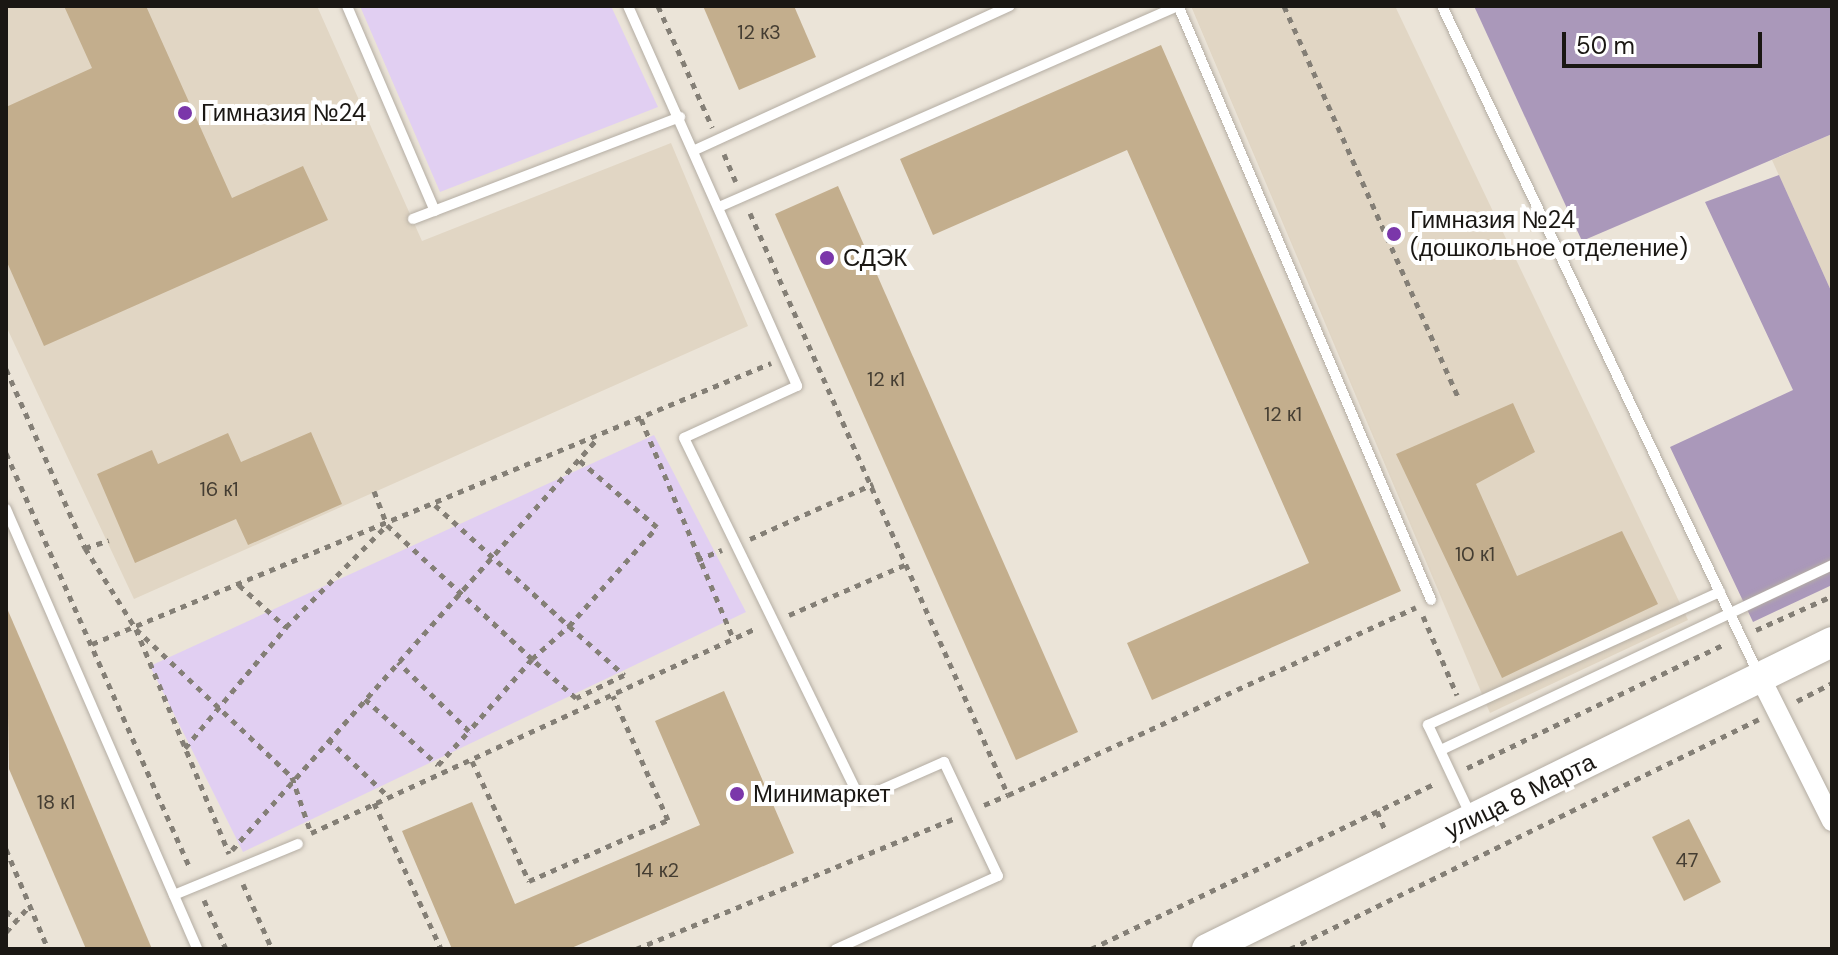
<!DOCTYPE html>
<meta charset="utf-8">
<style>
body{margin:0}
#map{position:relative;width:1838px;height:955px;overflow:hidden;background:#ebe4d8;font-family:"DM Sans",sans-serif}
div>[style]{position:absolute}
.built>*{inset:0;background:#e1d6c4}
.green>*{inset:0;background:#e1cff2}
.forest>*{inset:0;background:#aa98ba}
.building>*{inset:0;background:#c3ae8d}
.path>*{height:5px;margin-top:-2.5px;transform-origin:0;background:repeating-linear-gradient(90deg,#847f76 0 6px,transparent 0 12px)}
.roads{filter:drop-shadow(0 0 2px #b4ada3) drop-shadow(0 0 2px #b4ada3)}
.lane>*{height:10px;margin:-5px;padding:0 5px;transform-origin:5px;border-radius:5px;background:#fff}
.street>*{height:20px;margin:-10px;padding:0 10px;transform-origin:10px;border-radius:10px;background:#fff}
.secondary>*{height:30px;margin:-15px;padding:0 15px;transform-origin:15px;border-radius:15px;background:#fff}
.dots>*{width:22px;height:22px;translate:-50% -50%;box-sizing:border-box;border:4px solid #fff;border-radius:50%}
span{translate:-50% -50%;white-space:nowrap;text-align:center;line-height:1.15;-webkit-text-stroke:8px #fff;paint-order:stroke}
.number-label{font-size:20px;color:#443d32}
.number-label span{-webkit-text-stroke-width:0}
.poi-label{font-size:24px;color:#1a1713}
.left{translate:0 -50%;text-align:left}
.street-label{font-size:24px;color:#1a1713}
.frame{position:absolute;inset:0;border:8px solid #1a1713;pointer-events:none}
.scale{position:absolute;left:1562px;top:32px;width:200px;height:36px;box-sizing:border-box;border:4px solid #1a1713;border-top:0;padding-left:10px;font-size:24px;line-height:28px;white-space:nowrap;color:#1a1713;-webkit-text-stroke:6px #fff;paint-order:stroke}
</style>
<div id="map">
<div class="built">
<i style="clip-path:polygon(6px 6px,317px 6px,422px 241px,671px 143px,748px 326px,134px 599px,6px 326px)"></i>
<i style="clip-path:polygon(1191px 6px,1395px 6px,1688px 620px,1490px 713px)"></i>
<i style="clip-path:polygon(1832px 134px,1832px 293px,1772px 160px)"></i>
</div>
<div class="green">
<i style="clip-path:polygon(360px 6px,611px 6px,658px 107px,440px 192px)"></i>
<i style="clip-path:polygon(654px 435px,746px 612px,243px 852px,150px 666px)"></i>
</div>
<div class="forest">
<i style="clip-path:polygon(1474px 6px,1832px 6px,1832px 134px,1582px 241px)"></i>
<i style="clip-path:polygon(1779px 175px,1832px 293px,1832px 585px,1753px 622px,1670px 447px,1793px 390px,1705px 202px)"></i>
</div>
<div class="building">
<i style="clip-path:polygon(64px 6px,146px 6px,232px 198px,303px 166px,328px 220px,44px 346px,6px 260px,6px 107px,92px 68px)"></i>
<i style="clip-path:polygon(703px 6px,794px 6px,816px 57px,739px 90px)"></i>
<i style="clip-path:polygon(1161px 45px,1401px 591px,1152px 700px,1127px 643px,1309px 563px,1127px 150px,933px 235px,900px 159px)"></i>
<i style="clip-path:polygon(838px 186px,1078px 732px,1016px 760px,775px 214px)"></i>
<i style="clip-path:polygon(1513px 403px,1535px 452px,1476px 484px,1517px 576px,1622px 531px,1658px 604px,1502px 678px,1396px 454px)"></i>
<i style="clip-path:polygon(311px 432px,342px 504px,248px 545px,236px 519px,135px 563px,97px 474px,152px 450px,158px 464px,228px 433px,241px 462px)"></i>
<i style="clip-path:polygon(6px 606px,66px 745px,152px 949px,86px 949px,9px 769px)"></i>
<i style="clip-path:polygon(724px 691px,794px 853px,569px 949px,452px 949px,402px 831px,472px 802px,515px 904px,700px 825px,655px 721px)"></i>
<i style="clip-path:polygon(1689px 819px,1721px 882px,1684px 901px,1652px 837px)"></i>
</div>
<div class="path">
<i style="left:658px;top:6px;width:133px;rotate:65.9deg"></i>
<i style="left:1284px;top:6px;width:427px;rotate:66deg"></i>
<i style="left:724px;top:154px;width:30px;rotate:67deg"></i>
<i style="left:750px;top:213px;width:637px;rotate:66.09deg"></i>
<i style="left:1008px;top:795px;width:449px;rotate:-24.7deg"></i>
<i style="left:6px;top:369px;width:196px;rotate:66.2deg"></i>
<i style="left:85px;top:548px;width:96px;rotate:57.8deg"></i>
<i style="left:136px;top:629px;width:243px;rotate:67.5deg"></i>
<i style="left:641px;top:419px;width:238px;rotate:67.2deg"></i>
<i style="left:6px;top:453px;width:455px;rotate:66.1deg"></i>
<i style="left:374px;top:491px;width:36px;rotate:69deg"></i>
<i style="left:387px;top:525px;width:197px;rotate:42.7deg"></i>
<i style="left:532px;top:659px;width:50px;rotate:-41.7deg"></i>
<i style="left:569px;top:626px;width:74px;rotate:41.7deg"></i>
<i style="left:624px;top:675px;width:53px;rotate:154.4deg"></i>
<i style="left:576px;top:698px;width:59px;rotate:-138.4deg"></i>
<i style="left:532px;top:659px;width:96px;rotate:131.2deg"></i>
<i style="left:469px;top:731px;width:99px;rotate:-135.8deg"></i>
<i style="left:435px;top:505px;width:181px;rotate:42.1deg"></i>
<i style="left:569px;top:626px;width:132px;rotate:-48.4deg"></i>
<i style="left:657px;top:527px;width:103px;rotate:-139.3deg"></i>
<i style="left:750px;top:539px;width:135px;rotate:-24.1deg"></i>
<i style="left:85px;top:548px;width:25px;rotate:-18deg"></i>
<i style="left:697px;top:560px;width:27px;rotate:-22deg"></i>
<i style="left:239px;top:585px;width:63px;rotate:41.8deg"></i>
<i style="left:789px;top:615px;width:131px;rotate:-23.4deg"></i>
<i style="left:1423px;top:616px;width:86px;rotate:66.7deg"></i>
<i style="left:136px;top:629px;width:215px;rotate:43.5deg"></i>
<i style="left:292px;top:777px;width:59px;rotate:71.3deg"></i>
<i style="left:311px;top:833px;width:491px;rotate:-24.7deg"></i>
<i style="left:1756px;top:630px;width:83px;rotate:-24.1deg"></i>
<i style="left:92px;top:644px;width:735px;rotate:-22.48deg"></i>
<i style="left:365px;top:699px;width:98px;rotate:42.1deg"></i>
<i style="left:438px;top:765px;width:46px;rotate:-47.6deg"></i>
<i style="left:1797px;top:701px;width:39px;rotate:-27deg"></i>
<i style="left:328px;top:739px;width:84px;rotate:43.6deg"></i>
<i style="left:185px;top:748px;width:158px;rotate:-50.1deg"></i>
<i style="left:286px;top:627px;width:139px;rotate:-45.3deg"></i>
<i style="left:472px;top:761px;width:133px;rotate:64.6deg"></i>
<i style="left:529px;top:881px;width:152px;rotate:-23.7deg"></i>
<i style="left:668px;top:820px;width:136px;rotate:-113.9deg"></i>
<i style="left:1467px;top:768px;width:286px;rotate:-25.7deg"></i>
<i style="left:374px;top:803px;width:161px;rotate:65.3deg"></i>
<i style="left:984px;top:805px;width:26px;rotate:-23deg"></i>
<i style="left:1377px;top:811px;width:23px;rotate:67deg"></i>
<i style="left:6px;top:849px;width:108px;rotate:67.2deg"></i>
<i style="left:232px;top:850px;width:550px;rotate:-48.39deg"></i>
<i style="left:243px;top:884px;width:71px;rotate:66deg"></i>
<i style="left:204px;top:900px;width:54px;rotate:65.8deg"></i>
<i style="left:6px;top:911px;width:14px;rotate:39deg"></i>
<i style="left:6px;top:932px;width:36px;rotate:-48deg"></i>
<i style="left:636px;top:949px;width:343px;rotate:-22.3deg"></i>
<i style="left:1091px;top:949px;width:383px;rotate:-25.7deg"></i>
<i style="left:1290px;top:949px;width:522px;rotate:-26.12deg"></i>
</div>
<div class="roads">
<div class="lane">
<i style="left:347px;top:6px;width:223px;rotate:66.8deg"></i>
<i style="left:628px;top:6px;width:416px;rotate:66deg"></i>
<i style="left:797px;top:386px;width:124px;rotate:155.3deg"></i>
<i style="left:684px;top:438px;width:402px;rotate:64deg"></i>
<i style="left:860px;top:799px;width:92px;rotate:-23.8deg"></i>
<i style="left:944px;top:762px;width:126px;rotate:64.7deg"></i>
<i style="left:998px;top:876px;width:178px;rotate:155.7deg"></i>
<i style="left:1442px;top:6px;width:740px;rotate:64.65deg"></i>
<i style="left:1180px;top:10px;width:641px;rotate:66.95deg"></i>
<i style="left:695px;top:150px;width:346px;rotate:-24.6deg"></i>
<i style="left:719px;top:207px;width:501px;rotate:-23.65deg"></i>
<i style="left:413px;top:219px;width:286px;rotate:-20.9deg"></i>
<i style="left:6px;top:509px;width:480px;rotate:66.5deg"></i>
<i style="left:1441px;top:750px;width:433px;rotate:-25.3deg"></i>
<i style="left:1472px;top:818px;width:103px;rotate:-115.3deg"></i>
<i style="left:1428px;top:725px;width:321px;rotate:-24.5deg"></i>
<i style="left:174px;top:895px;width:134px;rotate:-22.4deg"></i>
</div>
<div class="street">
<i style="left:1760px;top:677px;width:161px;rotate:63.4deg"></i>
</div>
<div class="secondary">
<i style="left:1207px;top:949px;width:696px;rotate:-26.16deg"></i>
</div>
</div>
<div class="dots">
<i style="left:185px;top:113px;background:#7b37aa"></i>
<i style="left:1394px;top:234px;background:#7b37aa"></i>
<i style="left:827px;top:258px;background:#7b37aa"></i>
<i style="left:737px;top:794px;background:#7b37aa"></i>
</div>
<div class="number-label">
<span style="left:759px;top:32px">12 к3</span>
<span style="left:886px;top:379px">12 к1</span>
<span style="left:1283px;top:414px">12 к1</span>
<span style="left:219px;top:489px">16 к1</span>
<span style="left:1475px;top:554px">10 к1</span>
<span style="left:56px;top:802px">18 к1</span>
<span style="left:1687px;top:860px">47</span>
<span style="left:657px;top:870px">14 к2</span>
</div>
<div class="poi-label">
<span class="left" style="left:201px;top:113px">Гимназия №24</span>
<span class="left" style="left:1410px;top:234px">Гимназия №24<br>(дошкольное отделение)</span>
<span class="left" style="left:843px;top:258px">СДЭК</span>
<span class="left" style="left:753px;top:794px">Минимаркет</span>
</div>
<div class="street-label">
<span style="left:1520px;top:796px;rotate:-26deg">улица 8 Марта</span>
</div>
<div class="frame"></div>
<div class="scale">50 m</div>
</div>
